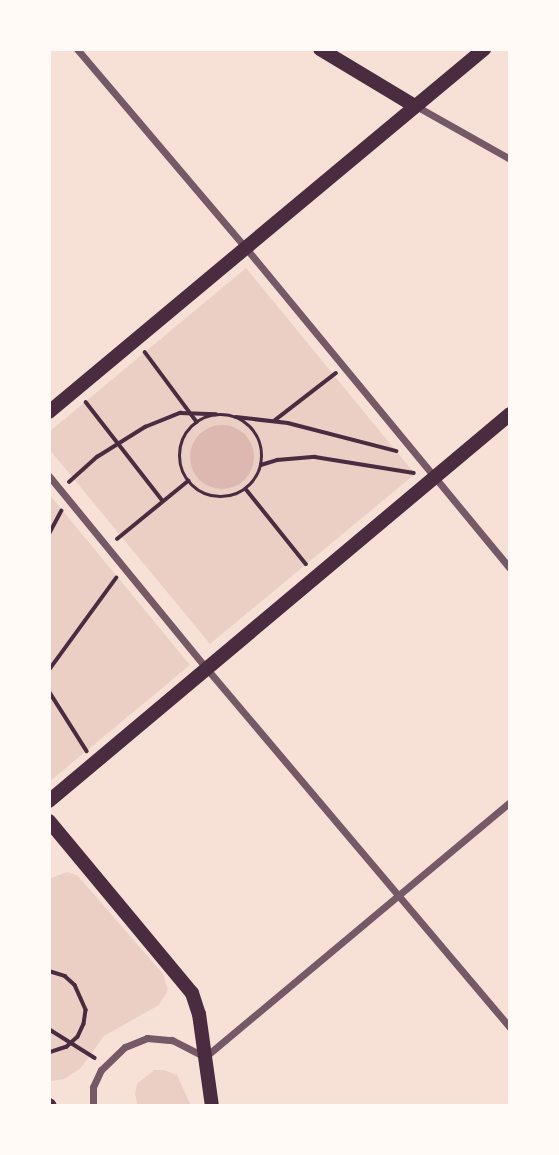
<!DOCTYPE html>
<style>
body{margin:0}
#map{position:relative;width:559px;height:1155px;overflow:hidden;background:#f7e1d7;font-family:Overpass,sans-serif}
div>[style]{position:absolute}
.green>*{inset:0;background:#ebcfc5}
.water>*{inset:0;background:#dcb8b0}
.round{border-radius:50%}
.path>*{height:3.5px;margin:-1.75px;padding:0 1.75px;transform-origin:1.75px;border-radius:1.75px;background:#4a2c40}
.path>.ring{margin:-1.75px;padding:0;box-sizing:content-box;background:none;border:3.5px solid #4a2c40;border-radius:50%}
.minor>*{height:7px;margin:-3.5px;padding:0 3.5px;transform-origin:3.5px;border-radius:3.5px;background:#755966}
.secondary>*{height:14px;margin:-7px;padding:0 7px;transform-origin:7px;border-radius:7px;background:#4a2c40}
span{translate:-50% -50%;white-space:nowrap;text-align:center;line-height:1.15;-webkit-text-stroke:7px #fffaf5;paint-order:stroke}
.frame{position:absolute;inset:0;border:51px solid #fffaf5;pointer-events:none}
</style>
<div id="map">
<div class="green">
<i style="clip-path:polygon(246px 268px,415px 474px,210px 644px,49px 449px,49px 432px)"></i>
<i style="clip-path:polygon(49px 494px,190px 665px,49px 782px)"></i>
<i style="clip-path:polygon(67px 872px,77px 875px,163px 974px,168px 990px,159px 1005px,104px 1036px,80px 1069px,64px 1079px,52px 1081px,49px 1080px,49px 879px)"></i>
<i style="clip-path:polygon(154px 1070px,164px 1070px,177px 1075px,191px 1106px,138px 1106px,135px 1094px,137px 1084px)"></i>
</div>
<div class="water">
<i class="round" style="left:190px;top:425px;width:64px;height:64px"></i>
</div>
<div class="path">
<i style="left:145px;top:352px;width:87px;rotate:53.4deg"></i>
<i style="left:86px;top:402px;width:125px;rotate:52.1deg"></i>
<i class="ring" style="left:180px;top:415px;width:78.5px;height:78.5px"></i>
<i style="left:236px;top:417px;width:52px;rotate:6.6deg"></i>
<i style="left:288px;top:423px;width:112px;rotate:14.5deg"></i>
<i style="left:274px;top:421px;width:78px;rotate:-37.7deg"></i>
<i style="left:261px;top:465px;width:17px;rotate:-17deg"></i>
<i style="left:277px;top:460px;width:38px;rotate:-5deg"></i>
<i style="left:315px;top:457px;width:100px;rotate:9.2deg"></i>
<i style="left:69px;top:482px;width:38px;rotate:-42deg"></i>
<i style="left:97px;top:457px;width:57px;rotate:-32deg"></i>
<i style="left:145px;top:427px;width:38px;rotate:-22deg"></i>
<i style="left:180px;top:413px;width:36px;rotate:2deg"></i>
<i style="left:246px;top:489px;width:96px;rotate:51.3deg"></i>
<i style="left:49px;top:534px;width:26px;rotate:-62deg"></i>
<i style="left:117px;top:539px;width:92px;rotate:-39.2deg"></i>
<i style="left:49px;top:670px;width:114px;rotate:-53.9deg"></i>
<i style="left:49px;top:691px;width:71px;rotate:57.7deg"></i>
<i style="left:49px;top:971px;width:17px;rotate:17deg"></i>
<i style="left:65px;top:976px;width:13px;rotate:42deg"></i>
<i style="left:75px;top:985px;width:27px;rotate:66deg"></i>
<i style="left:86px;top:1010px;width:14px;rotate:98deg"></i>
<i style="left:84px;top:1024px;width:14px;rotate:115deg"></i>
<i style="left:78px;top:1037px;width:15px;rotate:138deg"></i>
<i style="left:67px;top:1047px;width:19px;rotate:162deg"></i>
<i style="left:49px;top:1029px;width:54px;rotate:32.2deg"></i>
</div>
<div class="minor">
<i style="left:77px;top:49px;width:260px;rotate:49.7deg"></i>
<i style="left:245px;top:247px;width:416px;rotate:50.5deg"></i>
<i style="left:416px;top:106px;width:108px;rotate:29.4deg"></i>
<i style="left:49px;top:476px;width:249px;rotate:50.7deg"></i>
<i style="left:207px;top:669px;width:470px;rotate:49.8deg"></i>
<i style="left:93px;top:1106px;width:19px;rotate:-90deg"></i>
<i style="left:93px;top:1087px;width:19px;rotate:-65deg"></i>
<i style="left:101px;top:1070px;width:33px;rotate:-44deg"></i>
<i style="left:125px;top:1047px;width:24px;rotate:-22deg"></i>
<i style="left:147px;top:1038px;width:25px;rotate:5deg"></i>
<i style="left:172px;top:1040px;width:37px;rotate:27deg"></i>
<i style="left:205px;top:1057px;width:398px;rotate:-39.9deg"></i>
</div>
<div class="secondary">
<i style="left:320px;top:49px;width:111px;rotate:31deg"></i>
<i style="left:49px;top:412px;width:567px;rotate:-39.84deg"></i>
<i style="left:49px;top:801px;width:602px;rotate:-40.01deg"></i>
<i style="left:49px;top:821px;width:224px;rotate:50.3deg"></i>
<i style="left:192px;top:993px;width:22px;rotate:72deg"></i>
<i style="left:199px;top:1014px;width:93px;rotate:82deg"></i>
<i style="left:49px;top:1105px;width:1px;rotate:45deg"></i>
</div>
<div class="frame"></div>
</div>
